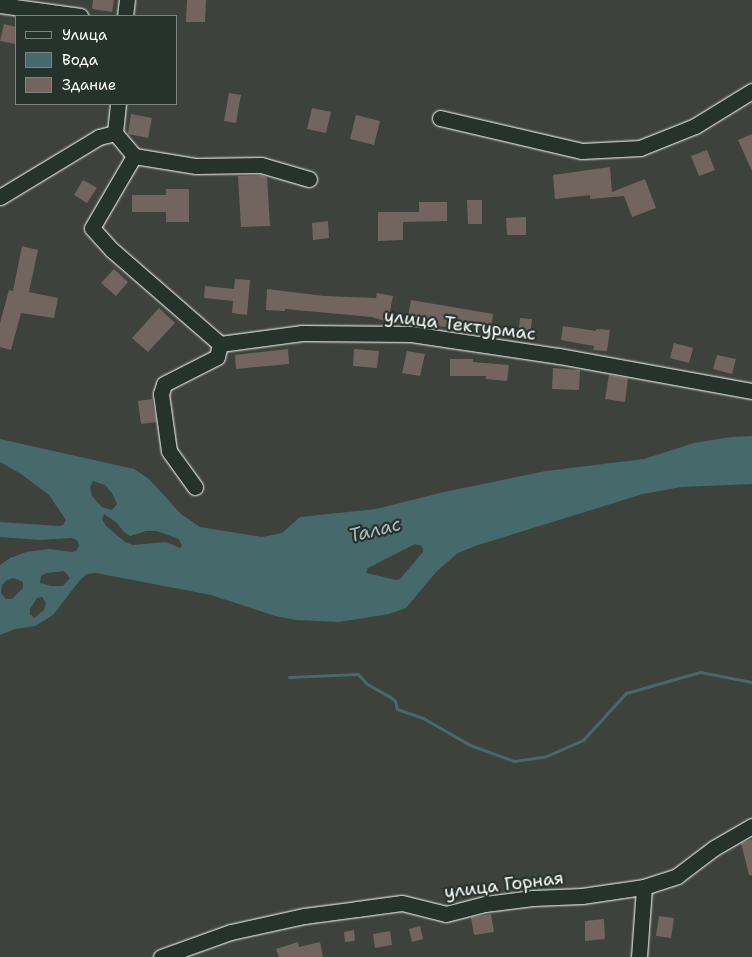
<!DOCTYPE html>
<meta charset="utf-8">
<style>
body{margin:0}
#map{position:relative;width:752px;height:957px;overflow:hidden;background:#3d423c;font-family:"Shantell Sans",sans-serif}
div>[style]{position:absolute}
.water>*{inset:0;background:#46696c}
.stream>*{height:3px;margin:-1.5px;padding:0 1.5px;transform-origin:1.5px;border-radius:1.5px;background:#46696c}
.building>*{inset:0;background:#726560}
.roads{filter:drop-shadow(0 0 1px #fff) drop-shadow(0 0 1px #fff)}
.minor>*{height:15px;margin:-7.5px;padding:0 7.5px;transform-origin:7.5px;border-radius:7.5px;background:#26332d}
span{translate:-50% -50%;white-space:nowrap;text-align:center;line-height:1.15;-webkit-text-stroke:4.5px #26332d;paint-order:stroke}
.street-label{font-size:18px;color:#fff}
.water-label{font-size:19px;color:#acbcbd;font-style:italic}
.legend{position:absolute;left:15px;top:15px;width:162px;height:90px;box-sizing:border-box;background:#26332d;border:1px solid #7d8581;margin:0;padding:6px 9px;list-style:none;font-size:15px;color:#fff}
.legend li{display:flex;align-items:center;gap:10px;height:25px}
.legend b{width:25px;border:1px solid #7d8581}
</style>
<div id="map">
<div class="water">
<i style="clip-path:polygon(evenodd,752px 436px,752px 484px,681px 487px,643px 494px,475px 546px,458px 553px,437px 571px,406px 608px,389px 614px,339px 622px,296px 620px,275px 616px,211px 595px,96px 573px,87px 574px,80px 580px,53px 615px,35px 626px,15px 629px,0 635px,0 565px,10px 558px,26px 552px,49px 549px,73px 552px,77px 550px,79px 545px,77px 540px,72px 538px,40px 540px,0 537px,0 522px,59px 526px,63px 525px,66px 520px,49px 495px,21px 474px,0 462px,0 439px,134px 469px,149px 479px,181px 514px,200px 527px,262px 537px,282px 533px,300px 517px,376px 509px,444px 492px,546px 471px,644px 459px,694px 443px,731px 437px,752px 436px,93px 481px,105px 485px,112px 493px,117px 504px,112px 510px,102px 507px,92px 496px,90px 487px,93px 481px,752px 436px,104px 514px,116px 522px,124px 532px,130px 536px,146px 531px,157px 531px,179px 539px,182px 546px,180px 548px,166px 542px,133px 545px,125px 542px,106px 526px,102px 519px,104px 514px,752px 436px,415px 544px,422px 546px,423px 552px,400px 579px,396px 580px,366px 573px,368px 568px,415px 544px,752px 436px,64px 571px,70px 578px,63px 586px,51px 586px,40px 583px,41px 576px,47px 573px,64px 571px,752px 436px,14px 578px,23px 582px,23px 588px,12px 599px,6px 599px,1px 593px,2px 585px,7px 580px,14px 578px,752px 436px,42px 597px,46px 603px,44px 610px,34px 618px,30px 614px,30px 609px,37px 598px,42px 597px)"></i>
</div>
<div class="stream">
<i style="left:289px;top:677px;width:69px;rotate:-2.5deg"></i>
<i style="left:358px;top:674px;width:13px;rotate:48deg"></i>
<i style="left:367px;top:684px;width:25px;rotate:29deg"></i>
<i style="left:389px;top:696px;width:8px;rotate:40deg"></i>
<i style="left:395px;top:701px;width:8px;rotate:76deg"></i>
<i style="left:397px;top:709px;width:28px;rotate:19deg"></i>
<i style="left:423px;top:718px;width:54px;rotate:29.9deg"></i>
<i style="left:470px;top:745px;width:47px;rotate:20deg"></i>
<i style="left:514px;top:761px;width:30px;rotate:-8deg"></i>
<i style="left:544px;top:757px;width:43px;rotate:-23.6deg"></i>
<i style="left:583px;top:740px;width:64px;rotate:-47.5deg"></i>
<i style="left:626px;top:693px;width:77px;rotate:-15.8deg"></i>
<i style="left:700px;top:672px;width:53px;rotate:10.9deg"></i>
</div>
<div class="building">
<i style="clip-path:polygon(93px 0,114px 0,112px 12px,92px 9px)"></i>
<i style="clip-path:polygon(187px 0,206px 0,205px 22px,186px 22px)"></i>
<i style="clip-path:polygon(4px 24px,16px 27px,16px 44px,0 41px)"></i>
<i style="clip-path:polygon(229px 93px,241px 95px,236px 123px,224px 121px)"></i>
<i style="clip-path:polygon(312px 108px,331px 112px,326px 133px,307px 129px)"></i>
<i style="clip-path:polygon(131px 114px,152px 118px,148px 138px,128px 134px)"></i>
<i style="clip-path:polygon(356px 115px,380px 121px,374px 145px,350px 139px)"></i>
<i style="clip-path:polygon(752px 134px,752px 171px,738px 140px)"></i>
<i style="clip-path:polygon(707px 150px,715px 170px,699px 176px,691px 156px)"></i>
<i style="clip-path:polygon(610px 167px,612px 192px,645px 179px,656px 208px,632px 217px,624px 196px,590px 199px,590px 195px,555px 199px,553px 175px)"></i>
<i style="clip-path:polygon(261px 175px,267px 177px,270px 226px,241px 227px,238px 176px)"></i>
<i style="clip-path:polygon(83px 180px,97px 188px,87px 203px,74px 195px)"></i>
<i style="clip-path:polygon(166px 189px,189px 189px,189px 222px,166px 222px,166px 212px,132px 212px,132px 195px,166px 195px)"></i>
<i style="clip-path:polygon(467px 200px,482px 200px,482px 224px,468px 224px)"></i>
<i style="clip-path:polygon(419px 202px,447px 202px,447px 221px,403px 222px,403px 240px,378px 241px,378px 212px,419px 212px)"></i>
<i style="clip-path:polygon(526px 217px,526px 235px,507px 235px,506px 218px)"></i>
<i style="clip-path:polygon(328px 221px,329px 238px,313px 240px,312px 223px)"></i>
<i style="clip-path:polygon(22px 246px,38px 250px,29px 292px,58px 298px,54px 318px,21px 313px,11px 350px,0 347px,0 323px,9px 290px,13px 291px)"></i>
<i style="clip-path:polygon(114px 269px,128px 282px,116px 296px,101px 283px)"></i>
<i style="clip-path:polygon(235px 279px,250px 280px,247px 315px,232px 313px,233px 301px,204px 298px,205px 286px,234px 289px)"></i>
<i style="clip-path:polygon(267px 289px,324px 296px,376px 298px,377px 293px,393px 296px,388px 322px,372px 317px,285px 309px,285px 311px,266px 310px)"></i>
<i style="clip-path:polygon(411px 300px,493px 314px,491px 330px,462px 325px,461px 329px,407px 322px)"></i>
<i style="clip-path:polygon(159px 308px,175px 323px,148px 352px,132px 338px)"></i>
<i style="clip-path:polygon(520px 318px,532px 319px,530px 336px,518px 335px)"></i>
<i style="clip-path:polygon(563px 326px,596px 331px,596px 329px,610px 330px,607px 351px,593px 350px,594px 346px,561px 340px)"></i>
<i style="clip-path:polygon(674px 343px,693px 348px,689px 363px,670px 358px)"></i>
<i style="clip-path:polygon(288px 349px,289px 364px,236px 369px,235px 355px)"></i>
<i style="clip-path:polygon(354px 349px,379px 351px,377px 368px,353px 366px)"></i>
<i style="clip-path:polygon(407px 351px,425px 354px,420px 376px,402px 373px)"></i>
<i style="clip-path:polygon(717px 355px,736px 359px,732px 374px,713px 369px)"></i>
<i style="clip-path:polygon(450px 359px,473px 359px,473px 362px,509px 365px,507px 381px,486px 379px,486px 376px,450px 376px)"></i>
<i style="clip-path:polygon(553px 368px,580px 370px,579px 390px,552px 389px)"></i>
<i style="clip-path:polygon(609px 375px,628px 378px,625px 402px,605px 399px)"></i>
<i style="clip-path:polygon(152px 399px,156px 422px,141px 424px,138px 401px)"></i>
<i style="clip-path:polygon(752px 839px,752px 875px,749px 875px,741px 843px)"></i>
<i style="clip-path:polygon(491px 914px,494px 932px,474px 935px,471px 917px)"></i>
<i style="clip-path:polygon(659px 916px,674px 918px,671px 938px,656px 936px)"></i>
<i style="clip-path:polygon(604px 919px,605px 939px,585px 941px,585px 921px)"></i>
<i style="clip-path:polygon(420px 926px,423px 939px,412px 942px,409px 929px)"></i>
<i style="clip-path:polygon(354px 930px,355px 941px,345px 942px,344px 932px)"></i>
<i style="clip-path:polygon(390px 931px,392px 945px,375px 948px,373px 934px)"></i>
<i style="clip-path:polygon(298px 942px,299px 947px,320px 942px,323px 957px,279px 957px,276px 949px)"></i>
</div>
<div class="roads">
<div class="minor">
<i style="left:0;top:5px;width:81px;rotate:7.8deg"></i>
<i style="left:125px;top:16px;width:16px;rotate:-83deg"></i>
<i style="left:118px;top:104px;width:29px;rotate:96deg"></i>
<i style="left:115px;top:133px;width:30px;rotate:50deg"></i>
<i style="left:134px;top:156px;width:83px;rotate:120.3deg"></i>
<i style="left:92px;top:228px;width:30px;rotate:48deg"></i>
<i style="left:112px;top:250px;width:143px;rotate:41deg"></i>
<i style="left:220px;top:344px;width:83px;rotate:-7.6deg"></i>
<i style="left:302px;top:333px;width:109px;rotate:0.5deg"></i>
<i style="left:411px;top:334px;width:150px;rotate:8.5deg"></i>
<i style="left:559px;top:356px;width:196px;rotate:10.3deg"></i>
<i style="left:440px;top:118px;width:146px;rotate:13.1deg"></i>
<i style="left:582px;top:151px;width:58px;rotate:-3deg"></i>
<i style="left:640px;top:148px;width:59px;rotate:-21.8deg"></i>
<i style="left:695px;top:126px;width:67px;rotate:-31.6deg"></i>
<i style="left:134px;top:156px;width:63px;rotate:9.2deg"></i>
<i style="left:196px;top:166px;width:65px;rotate:-0.9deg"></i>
<i style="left:261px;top:165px;width:50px;rotate:16.3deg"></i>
<i style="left:0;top:197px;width:116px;rotate:-31.2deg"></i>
<i style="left:99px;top:137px;width:16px;rotate:-14deg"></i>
<i style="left:195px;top:487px;width:44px;rotate:-125.8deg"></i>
<i style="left:169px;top:451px;width:58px;rotate:-98deg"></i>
<i style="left:161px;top:394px;width:10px;rotate:-73deg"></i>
<i style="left:164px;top:384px;width:59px;rotate:-27deg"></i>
<i style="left:217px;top:357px;width:13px;rotate:-77deg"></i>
<i style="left:161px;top:957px;width:74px;rotate:-19.7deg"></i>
<i style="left:231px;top:932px;width:75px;rotate:-12.4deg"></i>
<i style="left:304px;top:916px;width:53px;rotate:-7.5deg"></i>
<i style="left:357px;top:909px;width:45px;rotate:-7.6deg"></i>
<i style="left:402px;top:903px;width:45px;rotate:14deg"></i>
<i style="left:446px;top:914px;width:40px;rotate:-14.4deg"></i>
<i style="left:485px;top:904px;width:48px;rotate:-7.1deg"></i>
<i style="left:533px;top:898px;width:49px;rotate:-2.3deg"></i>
<i style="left:582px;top:896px;width:63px;rotate:-8.3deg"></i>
<i style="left:644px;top:887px;width:35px;rotate:-18deg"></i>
<i style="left:677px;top:876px;width:46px;rotate:-37.1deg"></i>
<i style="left:714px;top:848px;width:44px;rotate:-30.1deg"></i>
<i style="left:639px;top:957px;width:70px;rotate:-85.9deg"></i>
</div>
</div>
<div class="street-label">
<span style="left:460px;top:325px;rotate:7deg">улица Тектурмас</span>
<span style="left:504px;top:885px;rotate:-7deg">улица Горная</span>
</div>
<div class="water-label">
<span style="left:375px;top:530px;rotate:-14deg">Талас</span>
</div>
<ul class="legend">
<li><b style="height:6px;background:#26332d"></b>Улица</li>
<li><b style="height:14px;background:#46696c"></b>Вода</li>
<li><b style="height:14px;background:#726560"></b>Здание</li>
</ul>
</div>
